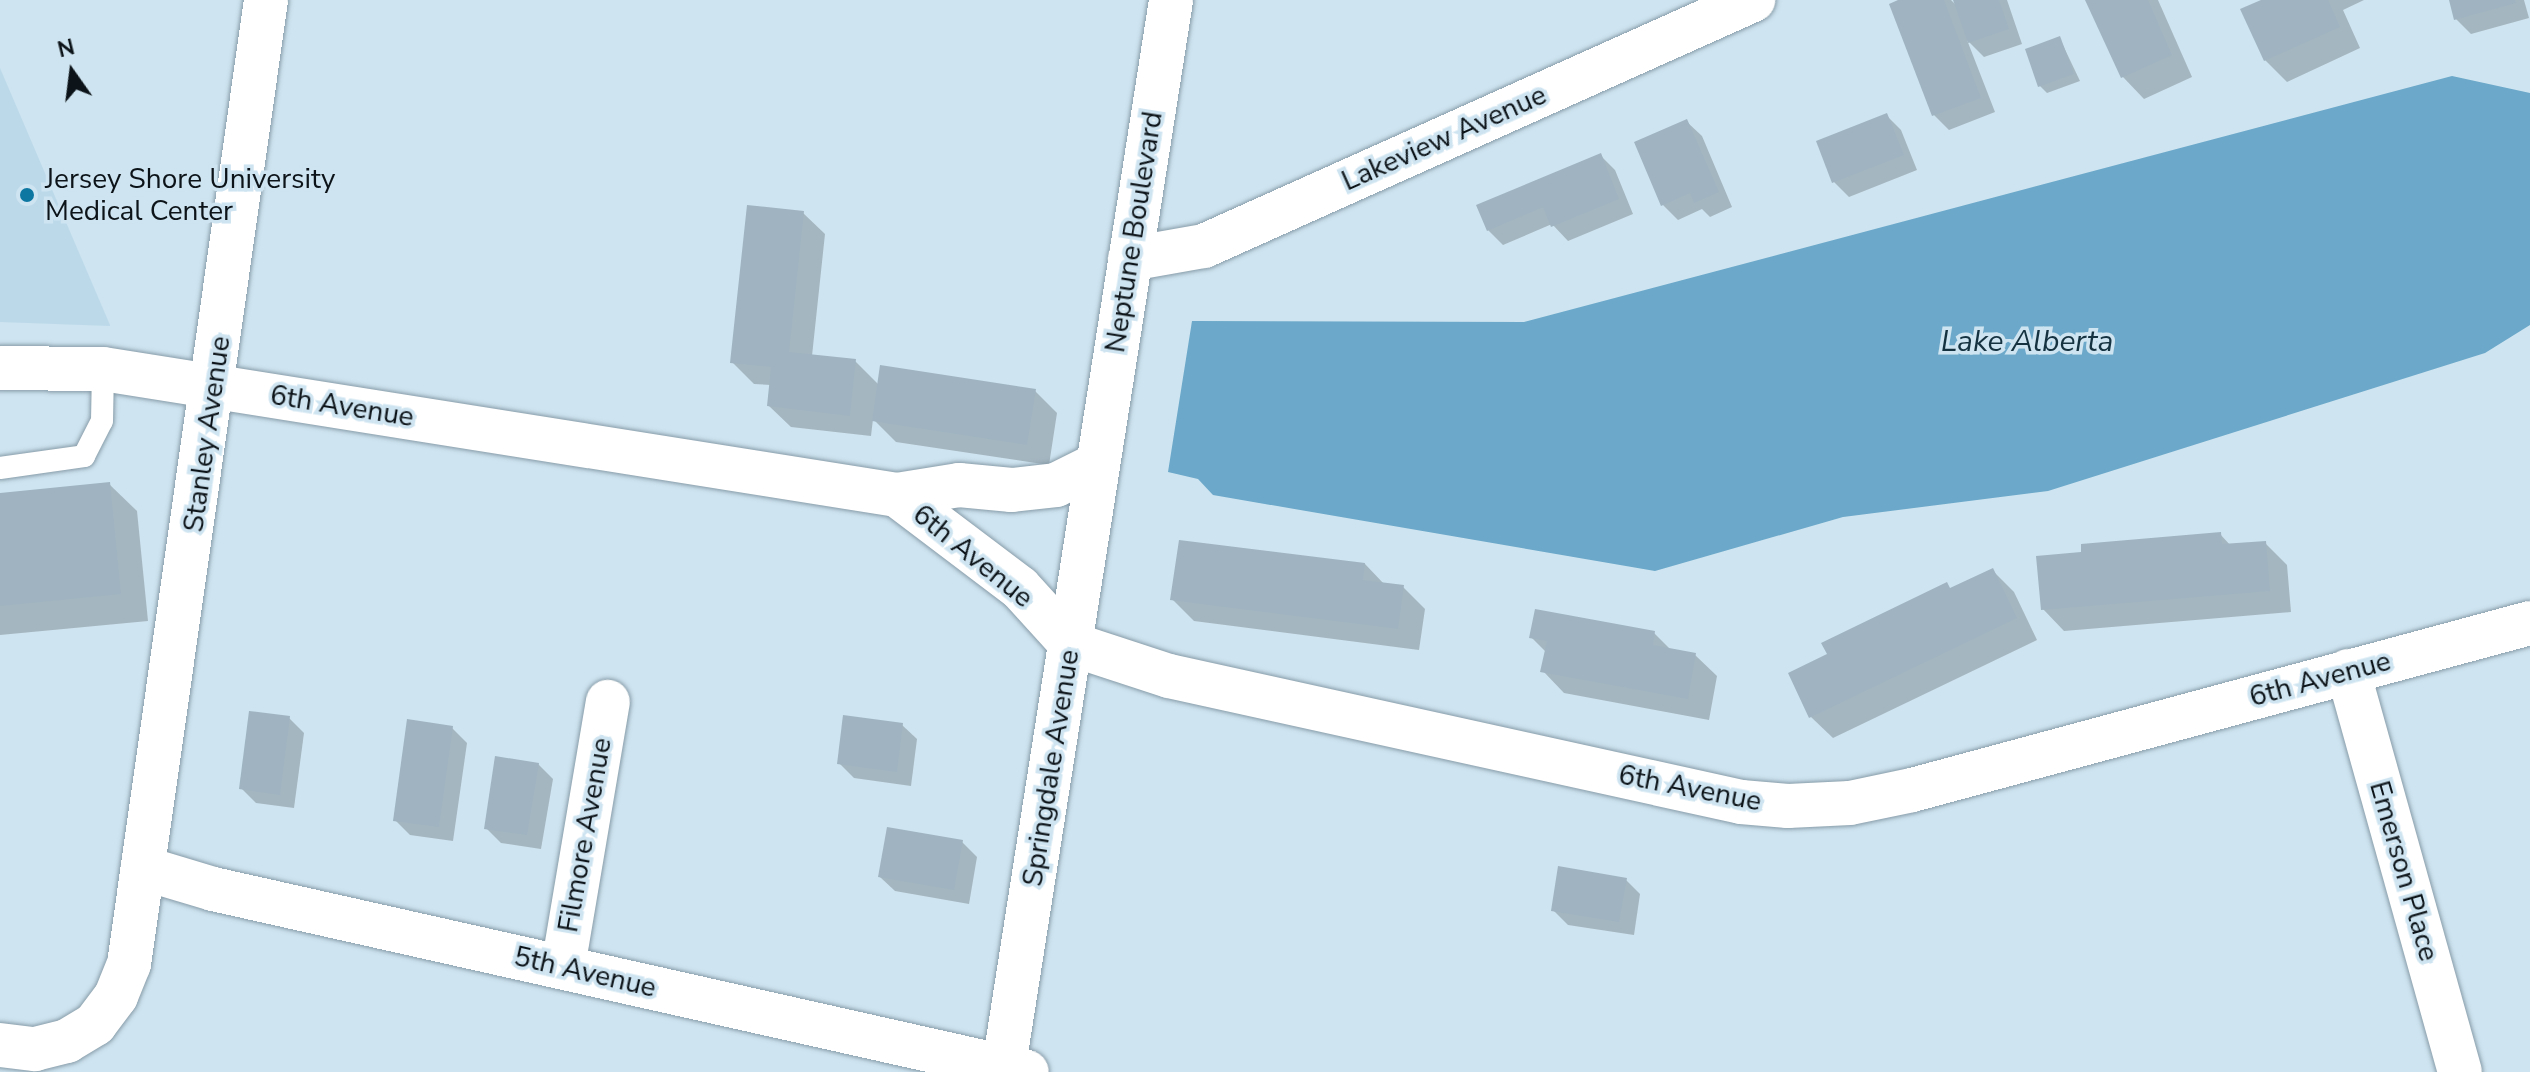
<!DOCTYPE html>
<style>
body{margin:0}
#map{position:relative;width:2530px;height:1072px;overflow:hidden;background:#cee4f0;font-family:"Nunito Sans",sans-serif}
div>[style]{position:absolute}
.built>*{inset:0;background:#bcd9ea}
.water>*{inset:0;background:#6ba8c9}
.shadow>*{inset:0;background:#0003}
.building>*{inset:0;background:#9fb4c0}
.roads{filter:drop-shadow(0 0 2px #879ca8) drop-shadow(0 0 2px #879ca8)}
.service>*{height:22px;margin:-11px;padding:0 11px;transform-origin:11px;border-radius:11px;background:#fff}
.minor>*{height:44px;margin:-22px;padding:0 22px;transform-origin:22px;border-radius:22px;background:#fff}
.tertiary>*{height:44px;margin:-22px;padding:0 22px;transform-origin:22px;border-radius:22px;background:#fff}
.dots>*{width:22px;height:22px;translate:-50% -50%;box-sizing:border-box;border:4px solid #cee4f0;border-radius:50%}
span{translate:-50% -50%;white-space:nowrap;text-align:center;line-height:1.15;-webkit-text-stroke:7px #cee4f0;paint-order:stroke}
.street-label{font-size:28px;color:#0d1419}
.poi-label{font-size:28px;color:#0d1419}
.left{translate:0 -50%;text-align:left}
.water-label{font-size:30px;color:#153241;font-style:italic}
.north{position:absolute;left:32px;top:32px;width:80px;height:80px;-webkit-text-stroke:6px #cee4f0;paint-order:stroke;rotate:346deg;font-size:22px;font-weight:700;line-height:32px;text-align:center;color:#0d1419}
.north::after{content:'';display:block;margin:auto;width:28px;height:36px;background:#0d1419;clip-path:polygon(50% 0,100% 100%,50% 72%,0 100%)}
</style>
<div id="map">
<div class="built">
<i style="clip-path:polygon(0 68px,110px 325px,110px 326px,0 322px)"></i>
</div>
<div class="water">
<i style="clip-path:polygon(2452px 76px,2530px 93px,2530px 325px,2485px 353px,2048px 491px,1843px 517px,1655px 571px,1213px 495px,1198px 479px,1168px 472px,1192px 321px,1524px 322px)"></i>
</div>
<div class="shadow">
<i style="clip-path:polygon(1904px 0,1951px 0,1957px 6px,1955px 0,2007px 0,2022px 44px,1984px 57px,1967px 40px,1995px 112px,1949px 130px,1934px 115px)"></i>
<i style="clip-path:polygon(2088px 0,2158px 0,2192px 77px,2144px 99px,2123px 77px)"></i>
<i style="clip-path:polygon(2265px 0,2364px 0,2343px 10px,2360px 48px,2287px 82px,2265px 60px)"></i>
<i style="clip-path:polygon(2451px 0,2524px 0,2529px 18px,2471px 34px,2456px 19px)"></i>
<i style="clip-path:polygon(2060px 39px,2080px 81px,2047px 93px,2040px 86px)"></i>
<i style="clip-path:polygon(1886px 115px,1901px 130px,1917px 170px,1849px 197px,1834px 182px)"></i>
<i style="clip-path:polygon(1687px 122px,1702px 136px,1732px 207px,1710px 217px,1702px 209px,1678px 220px,1663px 205px)"></i>
<i style="clip-path:polygon(1600px 155px,1615px 170px,1633px 214px,1568px 241px,1552px 224px,1503px 245px,1488px 230px)"></i>
<i style="clip-path:polygon(803px 213px,825px 234px,812px 356px,855px 361px,879px 385px,1035px 391px,1057px 413px,1049px 465px,896px 442px,873px 419px,871px 436px,791px 427px,769px 406px,771px 385px,754px 384px,732px 362px)"></i>
<i style="clip-path:polygon(109px 484px,137px 511px,148px 621px,0 635px,0 495px)"></i>
<i style="clip-path:polygon(2220px 534px,2231px 546px,2265px 543px,2287px 565px,2291px 612px,2064px 631px,2043px 609px)"></i>
<i style="clip-path:polygon(1365px 564px,1385px 585px,1403px 587px,1425px 609px,1419px 650px,1194px 621px,1173px 600px)"></i>
<i style="clip-path:polygon(1992px 570px,2014px 592px,2037px 640px,1833px 738px,1811px 717px,1829px 655px)"></i>
<i style="clip-path:polygon(1654px 633px,1672px 651px,1695px 655px,1717px 676px,1709px 720px,1564px 693px,1543px 671px,1546px 652px,1531px 637px)"></i>
<i style="clip-path:polygon(289px 718px,304px 733px,294px 808px,256px 803px,241px 788px)"></i>
<i style="clip-path:polygon(902px 725px,917px 739px,911px 786px,854px 778px,840px 764px)"></i>
<i style="clip-path:polygon(452px 728px,467px 743px,453px 841px,410px 835px,395px 820px)"></i>
<i style="clip-path:polygon(538px 764px,553px 779px,541px 849px,501px 843px,486px 828px)"></i>
<i style="clip-path:polygon(962px 842px,977px 857px,969px 904px,895px 891px,880px 877px)"></i>
<i style="clip-path:polygon(1626px 880px,1640px 894px,1634px 935px,1568px 925px,1553px 910px)"></i>
</div>
<div class="building">
<i style="clip-path:polygon(1898px 0,1944px 0,1981px 98px,1932px 116px,1889px 4px)"></i>
<i style="clip-path:polygon(1953px 0,1999px 0,2009px 29px,1968px 43px)"></i>
<i style="clip-path:polygon(2085px 0,2148px 0,2172px 55px,2121px 78px)"></i>
<i style="clip-path:polygon(2261px 0,2328px 0,2340px 27px,2264px 61px,2240px 9px)"></i>
<i style="clip-path:polygon(2449px 0,2515px 0,2516px 3px,2454px 20px)"></i>
<i style="clip-path:polygon(2060px 36px,2074px 74px,2038px 87px,2025px 49px)"></i>
<i style="clip-path:polygon(1887px 113px,1904px 155px,1832px 183px,1816px 141px)"></i>
<i style="clip-path:polygon(1687px 119px,1719px 192px,1694px 203px,1690px 193px,1661px 206px,1634px 142px)"></i>
<i style="clip-path:polygon(1601px 153px,1619px 199px,1551px 227px,1543px 207px,1487px 231px,1476px 205px)"></i>
<i style="clip-path:polygon(747px 205px,804px 211px,789px 352px,856px 359px,850px 416px,767px 406px,771px 367px,730px 363px)"></i>
<i style="clip-path:polygon(880px 365px,1036px 389px,1027px 445px,872px 421px)"></i>
<i style="clip-path:polygon(110px 482px,121px 594px,0 606px,0 493px)"></i>
<i style="clip-path:polygon(2221px 532px,2222px 544px,2266px 541px,2270px 591px,2041px 610px,2036px 556px,2081px 552px,2081px 544px)"></i>
<i style="clip-path:polygon(1179px 540px,1365px 563px,1363px 580px,1404px 585px,1398px 629px,1170px 600px)"></i>
<i style="clip-path:polygon(1993px 568px,2017px 618px,1809px 718px,1788px 673px,1827px 654px,1821px 643px,1947px 582px,1950px 588px)"></i>
<i style="clip-path:polygon(1535px 609px,1655px 631px,1653px 645px,1696px 653px,1688px 699px,1540px 672px,1547px 641px,1529px 638px)"></i>
<i style="clip-path:polygon(249px 711px,290px 716px,280px 795px,239px 789px)"></i>
<i style="clip-path:polygon(843px 715px,903px 723px,897px 772px,837px 764px)"></i>
<i style="clip-path:polygon(407px 719px,453px 726px,439px 827px,393px 821px)"></i>
<i style="clip-path:polygon(495px 756px,539px 763px,527px 835px,484px 829px)"></i>
<i style="clip-path:polygon(887px 827px,963px 840px,954px 890px,878px 877px)"></i>
<i style="clip-path:polygon(1558px 866px,1627px 878px,1619px 922px,1551px 911px)"></i>
</div>
<div class="roads">
<div class="service">
<i style="left:0;top:468px;width:85px;rotate:-8.1deg"></i>
<i style="left:84px;top:456px;width:39px;rotate:-63deg"></i>
<i style="left:102px;top:421px;width:52px;rotate:-88.9deg"></i>
</div>
<div class="minor">
<i style="left:1130px;top:259px;width:75px;rotate:-10deg"></i>
<i style="left:1204px;top:246px;width:602px;rotate:-24.14deg"></i>
<i style="left:2348px;top:671px;width:416px;rotate:74.4deg"></i>
<i style="left:143px;top:868px;width:73px;rotate:16.7deg"></i>
<i style="left:213px;top:889px;width:834px;rotate:12.67deg"></i>
<i style="left:563px;top:967px;width:269px;rotate:-80.4deg"></i>
<i style="left:0;top:1045px;width:35px;rotate:7deg"></i>
<i style="left:35px;top:1049px;width:33px;rotate:-14deg"></i>
<i style="left:67px;top:1041px;width:33px;rotate:-31deg"></i>
<i style="left:95px;top:1024px;width:35px;rotate:-53deg"></i>
<i style="left:116px;top:996px;width:35px;rotate:-68deg"></i>
<i style="left:129px;top:964px;width:974px;rotate:-81.91deg"></i>
</div>
<div class="tertiary">
<i style="left:0;top:368px;width:103px;rotate:0.6deg"></i>
<i style="left:103px;top:369px;width:804px;rotate:9.02deg"></i>
<i style="left:897px;top:495px;width:63px;rotate:-9.2deg"></i>
<i style="left:959px;top:485px;width:53px;rotate:5.4deg"></i>
<i style="left:1012px;top:490px;width:44px;rotate:-6.5deg"></i>
<i style="left:1056px;top:485px;width:45px;rotate:-26.6deg"></i>
<i style="left:897px;top:495px;width:154px;rotate:37.1deg"></i>
<i style="left:1020px;top:588px;width:76px;rotate:47.7deg"></i>
<i style="left:1071px;top:644px;width:103px;rotate:18.1deg"></i>
<i style="left:1169px;top:676px;width:586px;rotate:12.42deg"></i>
<i style="left:1741px;top:802px;width:47px;rotate:4.9deg"></i>
<i style="left:1788px;top:806px;width:62px;rotate:-2.8deg"></i>
<i style="left:1850px;top:803px;width:63px;rotate:-11.8deg"></i>
<i style="left:1912px;top:790px;width:640px;rotate:-15.12deg"></i>
<i style="left:1003px;top:1072px;width:1085px;rotate:-81.09deg"></i>
</div>
</div>
<div class="dots">
<i style="left:27px;top:195px;background:#0d77a2"></i>
</div>
<div class="street-label">
<span style="left:1444px;top:138px;rotate:-24deg">Lakeview Avenue</span>
<span style="left:1134px;top:232px;rotate:-81deg">Neptune Boulevard</span>
<span style="left:342px;top:406px;rotate:9deg">6th Avenue</span>
<span style="left:207px;top:434px;rotate:-82deg">Stanley Avenue</span>
<span style="left:973px;top:556px;rotate:39deg">6th Avenue</span>
<span style="left:2320px;top:679px;rotate:-15deg">6th Avenue</span>
<span style="left:1051px;top:768px;rotate:-81deg">Springdale Avenue</span>
<span style="left:1690px;top:788px;rotate:11deg">6th Avenue</span>
<span style="left:585px;top:835px;rotate:-80deg">Filmore Avenue</span>
<span style="left:2404px;top:871px;rotate:74deg">Emerson Place</span>
<span style="left:585px;top:972px;rotate:13deg">5th Avenue</span>
</div>
<div class="poi-label">
<span class="left" style="left:45px;top:195px">Jersey Shore University<br>Medical Center</span>
</div>
<div class="water-label">
<span style="left:2027px;top:342px">Lake Alberta</span>
</div>
<div class="north">N</div>
</div>
